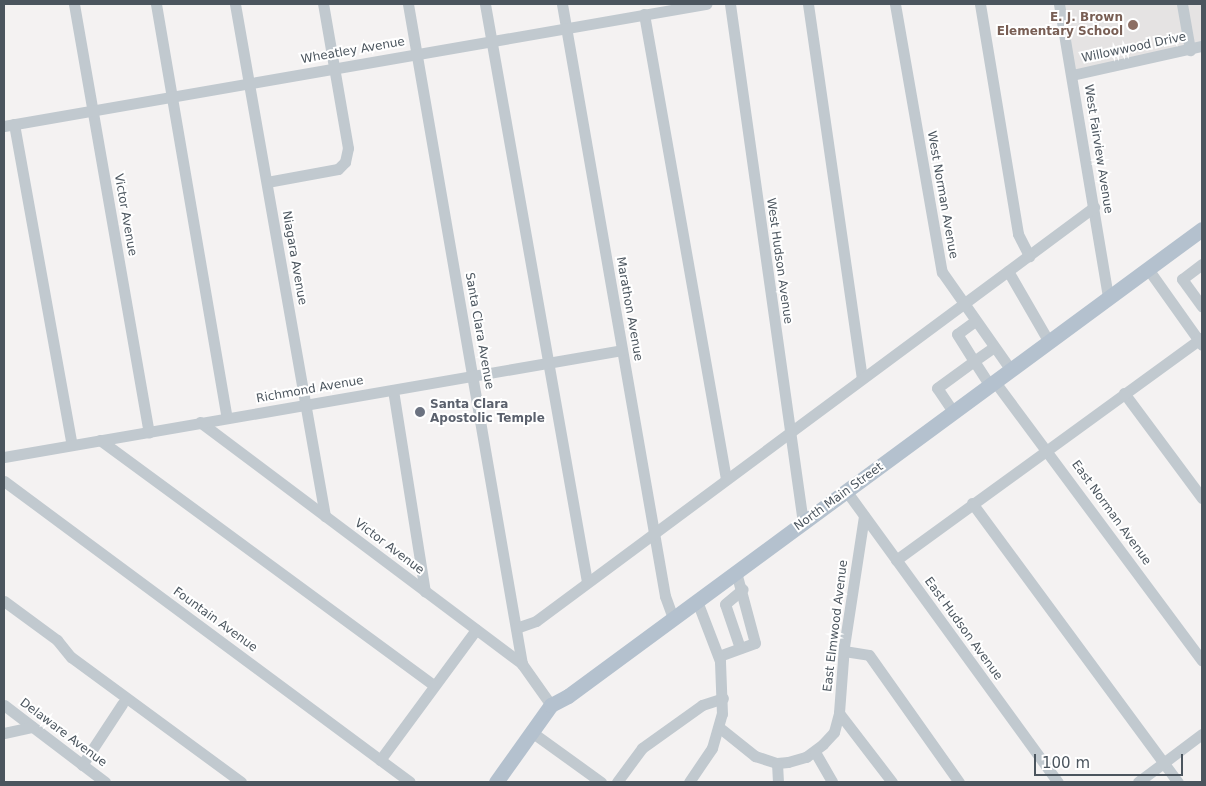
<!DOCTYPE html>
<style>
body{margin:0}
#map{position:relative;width:1206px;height:786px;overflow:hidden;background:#f4f2f2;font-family:"DejaVu Sans",sans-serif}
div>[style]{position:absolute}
.education>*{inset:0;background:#e5e3e3}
.minor>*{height:11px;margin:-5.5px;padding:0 5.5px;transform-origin:5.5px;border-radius:5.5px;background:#c1c9cf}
.major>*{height:15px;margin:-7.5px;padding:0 7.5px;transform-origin:7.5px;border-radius:7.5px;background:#b4c1ce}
.dots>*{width:14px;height:14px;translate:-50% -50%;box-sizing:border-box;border:2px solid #fff;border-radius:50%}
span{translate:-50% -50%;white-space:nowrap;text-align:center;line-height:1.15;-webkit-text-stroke:4px #fff;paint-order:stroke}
.education-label{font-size:12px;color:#785e54;font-weight:700}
.right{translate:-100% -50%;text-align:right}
.street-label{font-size:12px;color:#4b555e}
.worship-label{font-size:12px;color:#5b616d;font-weight:700}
.left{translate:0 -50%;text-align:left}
.frame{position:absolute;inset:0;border:5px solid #4b555e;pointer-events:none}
.scale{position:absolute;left:1034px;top:754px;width:149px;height:22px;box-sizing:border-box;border:2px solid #4b555e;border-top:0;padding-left:6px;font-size:15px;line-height:18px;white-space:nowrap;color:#4b555e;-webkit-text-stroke:4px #fff;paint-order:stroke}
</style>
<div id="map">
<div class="education">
<i style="clip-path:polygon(1059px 4px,1202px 4px,1202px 46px,1072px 75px)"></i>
</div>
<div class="minor">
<i style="left:74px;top:4px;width:435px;rotate:80.1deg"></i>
<i style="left:156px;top:4px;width:420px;rotate:80.3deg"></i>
<i style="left:235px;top:4px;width:520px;rotate:80.03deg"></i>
<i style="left:408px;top:4px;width:670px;rotate:80.2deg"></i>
<i style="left:485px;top:4px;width:587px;rotate:79.99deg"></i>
<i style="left:562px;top:4px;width:601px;rotate:80.13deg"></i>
<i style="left:665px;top:596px;width:23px;rotate:70deg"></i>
<i style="left:730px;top:4px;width:524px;rotate:81.99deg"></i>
<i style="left:808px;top:4px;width:378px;rotate:81.8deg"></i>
<i style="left:895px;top:4px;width:272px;rotate:80.1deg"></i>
<i style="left:942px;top:272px;width:120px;rotate:54.9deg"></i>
<i style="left:980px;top:4px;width:233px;rotate:80.6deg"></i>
<i style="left:1018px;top:234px;width:25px;rotate:63deg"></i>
<i style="left:1059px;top:4px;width:298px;rotate:80.5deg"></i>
<i style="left:1182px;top:4px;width:47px;rotate:80.1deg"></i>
<i style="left:644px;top:14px;width:470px;rotate:80deg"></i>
<i style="left:1072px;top:75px;width:133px;rotate:-12.6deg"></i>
<i style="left:14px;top:124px;width:326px;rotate:79.8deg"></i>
<i style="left:4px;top:126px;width:713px;rotate:-9.86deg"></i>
<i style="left:267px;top:182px;width:72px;rotate:-10.4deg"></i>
<i style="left:338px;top:169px;width:10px;rotate:-45deg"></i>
<i style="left:345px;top:162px;width:14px;rotate:-78deg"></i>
<i style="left:348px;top:148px;width:146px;rotate:-99.8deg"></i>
<i style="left:1202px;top:264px;width:25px;rotate:143deg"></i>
<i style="left:1182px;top:279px;width:34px;rotate:54deg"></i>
<i style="left:1148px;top:269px;width:93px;rotate:54.6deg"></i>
<i style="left:1008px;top:271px;width:82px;rotate:60deg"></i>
<i style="left:975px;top:321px;width:22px;rotate:144deg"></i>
<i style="left:957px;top:334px;width:32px;rotate:58deg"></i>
<i style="left:974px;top:361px;width:24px;rotate:-35deg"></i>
<i style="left:995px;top:382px;width:347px;rotate:53.4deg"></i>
<i style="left:393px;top:390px;width:204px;rotate:81deg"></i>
<i style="left:1124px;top:393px;width:131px;rotate:53.4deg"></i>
<i style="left:954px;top:413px;width:30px;rotate:-124deg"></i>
<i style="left:937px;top:388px;width:46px;rotate:-36.1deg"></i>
<i style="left:974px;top:361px;width:30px;rotate:57deg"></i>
<i style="left:200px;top:422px;width:403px;rotate:36.9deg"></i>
<i style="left:522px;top:664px;width:50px;rotate:54.7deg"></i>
<i style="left:100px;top:440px;width:414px;rotate:36.3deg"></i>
<i style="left:4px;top:457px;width:627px;rotate:-9.82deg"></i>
<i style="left:4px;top:481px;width:505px;rotate:36.55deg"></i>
<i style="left:847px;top:492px;width:359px;rotate:54deg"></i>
<i style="left:972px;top:503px;width:347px;rotate:53.6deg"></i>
<i style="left:864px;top:516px;width:132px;rotate:98.7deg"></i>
<i style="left:844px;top:646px;width:67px;rotate:94.3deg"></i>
<i style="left:839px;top:713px;width:87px;rotate:52.5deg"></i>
<i style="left:896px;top:560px;width:378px;rotate:-36deg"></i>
<i style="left:4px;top:601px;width:66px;rotate:36.3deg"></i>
<i style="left:57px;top:640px;width:22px;rotate:51deg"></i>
<i style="left:71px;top:657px;width:211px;rotate:36.3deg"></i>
<i style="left:516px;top:628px;width:21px;rotate:-19deg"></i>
<i style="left:536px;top:621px;width:695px;rotate:-36.57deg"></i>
<i style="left:740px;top:648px;width:46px;rotate:-108.8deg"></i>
<i style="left:725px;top:604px;width:23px;rotate:-40deg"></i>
<i style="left:844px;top:651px;width:25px;rotate:9deg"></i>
<i style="left:869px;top:655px;width:156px;rotate:54.7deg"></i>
<i style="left:719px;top:656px;width:38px;rotate:-20deg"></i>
<i style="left:755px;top:643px;width:73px;rotate:-105deg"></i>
<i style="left:4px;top:705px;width:127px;rotate:37.3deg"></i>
<i style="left:720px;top:728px;width:45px;rotate:38.7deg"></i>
<i style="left:755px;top:756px;width:23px;rotate:18deg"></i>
<i style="left:777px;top:763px;width:11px;rotate:-5deg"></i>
<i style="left:788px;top:762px;width:19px;rotate:-16deg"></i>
<i style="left:806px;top:757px;width:21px;rotate:-37deg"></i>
<i style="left:823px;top:744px;width:16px;rotate:-47deg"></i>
<i style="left:834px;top:732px;width:20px;rotate:-75deg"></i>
<i style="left:4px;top:733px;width:29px;rotate:-12deg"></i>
<i style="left:533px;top:733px;width:84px;rotate:35.8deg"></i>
<i style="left:815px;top:752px;width:34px;rotate:60deg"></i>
<i style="left:380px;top:760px;width:162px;rotate:-53.6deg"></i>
<i style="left:777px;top:763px;width:19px;rotate:87deg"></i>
<i style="left:82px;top:765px;width:73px;rotate:-56.7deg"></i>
<i style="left:617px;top:782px;width:42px;rotate:-53.7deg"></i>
<i style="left:642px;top:748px;width:74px;rotate:-35.6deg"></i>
<i style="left:702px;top:705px;width:22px;rotate:-18deg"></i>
<i style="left:689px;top:782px;width:41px;rotate:-55.9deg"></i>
<i style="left:712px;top:748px;width:35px;rotate:-74deg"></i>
<i style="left:722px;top:714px;width:53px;rotate:-92.2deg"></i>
<i style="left:720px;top:661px;width:64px;rotate:-111deg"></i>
<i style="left:1138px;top:782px;width:80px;rotate:-36.9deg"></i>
</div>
<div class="major">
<i style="left:496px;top:782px;width:95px;rotate:-54.5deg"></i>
<i style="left:551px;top:705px;width:19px;rotate:-28deg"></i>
<i style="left:568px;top:696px;width:787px;rotate:-36.38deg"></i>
</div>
<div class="dots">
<i style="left:1133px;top:25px;background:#8d6e63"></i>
<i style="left:420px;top:412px;background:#6b7280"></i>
</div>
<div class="education-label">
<span class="right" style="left:1123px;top:25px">E. J. Brown<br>Elementary School</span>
</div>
<div class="street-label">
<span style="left:1134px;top:48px;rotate:-12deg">Willowwood Drive</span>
<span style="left:353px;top:51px;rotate:-10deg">Wheatley Avenue</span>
<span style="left:1098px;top:149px;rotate:81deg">West Fairview Avenue</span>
<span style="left:942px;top:195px;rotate:80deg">West Norman Avenue</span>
<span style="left:125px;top:215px;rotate:80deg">Victor Avenue</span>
<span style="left:294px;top:258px;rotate:80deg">Niagara Avenue</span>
<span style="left:779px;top:261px;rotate:82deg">West Hudson Avenue</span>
<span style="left:629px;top:309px;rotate:80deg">Marathon Avenue</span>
<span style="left:479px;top:331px;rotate:80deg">Santa Clara Avenue</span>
<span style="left:310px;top:390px;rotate:-10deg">Richmond Avenue</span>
<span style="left:839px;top:497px;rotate:-36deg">North Main Street</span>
<span style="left:1111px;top:513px;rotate:54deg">East Norman Avenue</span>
<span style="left:389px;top:547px;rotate:37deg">Victor Avenue</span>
<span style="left:215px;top:620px;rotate:36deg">Fountain Avenue</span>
<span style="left:836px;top:626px;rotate:-83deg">East Elmwood Avenue</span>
<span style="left:963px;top:629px;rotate:54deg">East Hudson Avenue</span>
<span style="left:63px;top:733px;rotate:37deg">Delaware Avenue</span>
</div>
<div class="worship-label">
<span class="left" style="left:430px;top:412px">Santa Clara<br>Apostolic Temple</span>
</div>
<div class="frame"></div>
<div class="scale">100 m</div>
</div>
